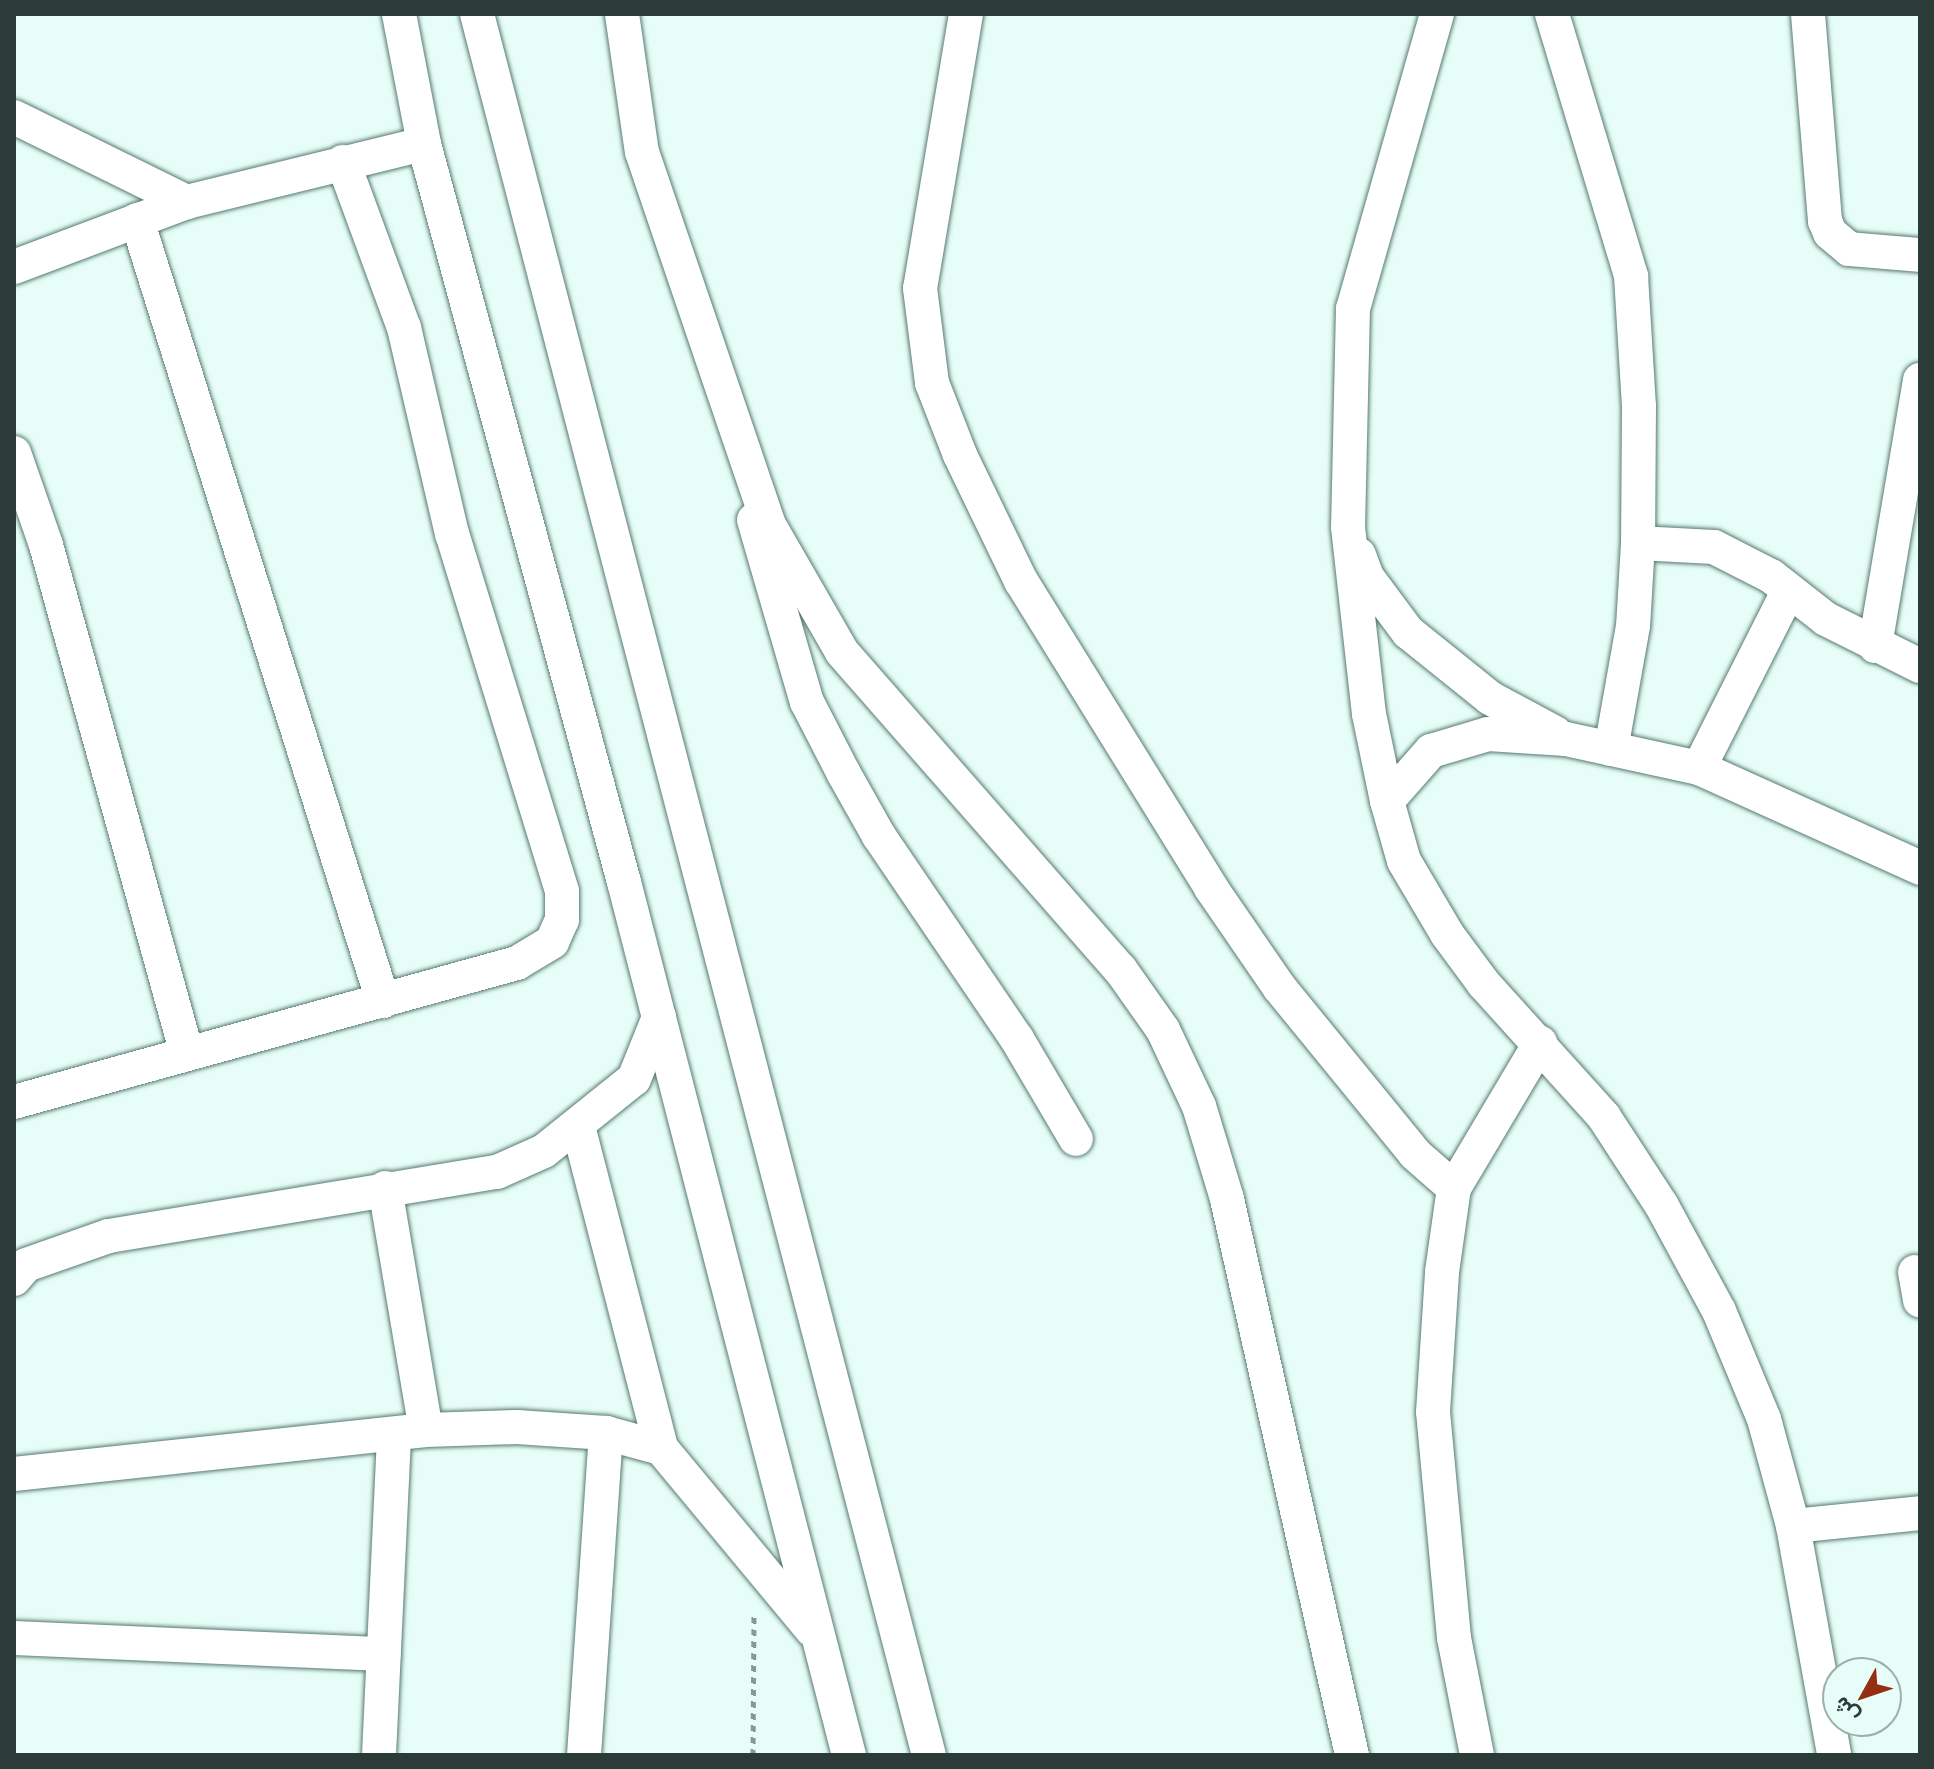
<!DOCTYPE html>
<meta charset="utf-8">
<style>
body{margin:0}
#map{position:relative;width:1934px;height:1769px;overflow:hidden;background:#e6fef7;font-family:"Exo 2",Vazirmatn,sans-serif}
div>[style]{position:absolute}
.path>*{height:5px;margin-top:-2.5px;transform-origin:0;background:repeating-linear-gradient(90deg,#869a94 0 6px,transparent 0 12px)}
.roads{filter:drop-shadow(0 0 2px #567a70) drop-shadow(0 0 2px #567a70)}
.street>*{height:34px;margin:-17px;padding:0 17px;transform-origin:17px;border-radius:17px;background:#fff}
span{translate:-50% -50%;white-space:nowrap;text-align:center;line-height:1.15;-webkit-text-stroke:6px #e6fef7;paint-order:stroke}
.frame{position:absolute;inset:0;border:16px solid #2b3b37;pointer-events:none}
.north{position:absolute;left:1822px;top:1657px;width:80px;height:80px;box-sizing:border-box;background:#e6fef7;border:2px solid #9bb0aa;border-radius:50%;rotate:230deg;font-size:22px;font-weight:700;line-height:32px;text-align:center;color:#2b3b37}
.north::after{content:'';display:block;margin:auto;width:28px;height:36px;background:#962e13;clip-path:polygon(50% 0,100% 100%,50% 72%,0 100%)}
</style>
<div id="map">
<div class="path">
<i style="left:753px;top:1755px;width:139px;rotate:-89.6deg"></i>
</div>
<div class="roads">
<div class="street">
<i style="left:399px;top:14px;width:132px;rotate:79.1deg"></i>
<i style="left:424px;top:144px;width:765px;rotate:74.84deg"></i>
<i style="left:624px;top:882px;width:902px;rotate:75.55deg"></i>
<i style="left:477px;top:14px;width:1799px;rotate:75.45deg"></i>
<i style="left:622px;top:14px;width:139px;rotate:81.8deg"></i>
<i style="left:642px;top:152px;width:394px;rotate:71.2deg"></i>
<i style="left:769px;top:525px;width:146px;rotate:60.1deg"></i>
<i style="left:842px;top:652px;width:422px;rotate:48.8deg"></i>
<i style="left:1120px;top:969px;width:75px;rotate:54.8deg"></i>
<i style="left:1163px;top:1030px;width:84px;rotate:64.7deg"></i>
<i style="left:1199px;top:1106px;width:97px;rotate:73.2deg"></i>
<i style="left:1227px;top:1199px;width:570px;rotate:77.33deg"></i>
<i style="left:966px;top:14px;width:278px;rotate:99.5deg"></i>
<i style="left:920px;top:288px;width:96px;rotate:82.8deg"></i>
<i style="left:932px;top:383px;width:77px;rotate:68.7deg"></i>
<i style="left:960px;top:455px;width:140px;rotate:64.2deg"></i>
<i style="left:1021px;top:581px;width:361px;rotate:58.2deg"></i>
<i style="left:1211px;top:888px;width:120px;rotate:55.5deg"></i>
<i style="left:1279px;top:987px;width:215px;rotate:50.8deg"></i>
<i style="left:1415px;top:1154px;width:52px;rotate:41.1deg"></i>
<i style="left:1437px;top:14px;width:306px;rotate:105.9deg"></i>
<i style="left:1353px;top:308px;width:219px;rotate:91.3deg"></i>
<i style="left:1348px;top:527px;width:188px;rotate:83.6deg"></i>
<i style="left:1369px;top:714px;width:89px;rotate:78.3deg"></i>
<i style="left:1387px;top:801px;width:62px;rotate:74.2deg"></i>
<i style="left:1404px;top:861px;width:85px;rotate:59.5deg"></i>
<i style="left:1447px;top:934px;width:62px;rotate:53.5deg"></i>
<i style="left:1484px;top:984px;width:179px;rotate:47.9deg"></i>
<i style="left:1604px;top:1117px;width:106px;rotate:56.9deg"></i>
<i style="left:1662px;top:1206px;width:119px;rotate:61.5deg"></i>
<i style="left:1719px;top:1311px;width:117px;rotate:67.4deg"></i>
<i style="left:1764px;top:1419px;width:111px;rotate:74.8deg"></i>
<i style="left:1793px;top:1526px;width:233px;rotate:79.8deg"></i>
<i style="left:1552px;top:14px;width:274px;rotate:73.2deg"></i>
<i style="left:1631px;top:276px;width:130px;rotate:86.5deg"></i>
<i style="left:1639px;top:406px;width:137px;rotate:90.4deg"></i>
<i style="left:1638px;top:543px;width:83px;rotate:93.4deg"></i>
<i style="left:1633px;top:626px;width:125px;rotate:100.1deg"></i>
<i style="left:1808px;top:14px;width:208px;rotate:85.3deg"></i>
<i style="left:1825px;top:221px;width:13px;rotate:67deg"></i>
<i style="left:1830px;top:233px;width:25px;rotate:40deg"></i>
<i style="left:1849px;top:249px;width:71px;rotate:4.8deg"></i>
<i style="left:14px;top:117px;width:193px;rotate:26.2deg"></i>
<i style="left:137px;top:220px;width:819px;rotate:72.52deg"></i>
<i style="left:14px;top:267px;width:185px;rotate:-20.6deg"></i>
<i style="left:187px;top:202px;width:244px;rotate:-13.8deg"></i>
<i style="left:14px;top:453px;width:97px;rotate:70.8deg"></i>
<i style="left:46px;top:545px;width:528px;rotate:74.52deg"></i>
<i style="left:754px;top:520px;width:190px;rotate:73.8deg"></i>
<i style="left:807px;top:702px;width:81px;rotate:62.8deg"></i>
<i style="left:844px;top:774px;width:71px;rotate:60.6deg"></i>
<i style="left:879px;top:836px;width:245px;rotate:55.8deg"></i>
<i style="left:1017px;top:1039px;width:116px;rotate:59.5deg"></i>
<i style="left:1638px;top:543px;width:76px;rotate:3deg"></i>
<i style="left:1714px;top:547px;width:64px;rotate:27deg"></i>
<i style="left:1771px;top:576px;width:70px;rotate:38deg"></i>
<i style="left:1826px;top:619px;width:105px;rotate:26.6deg"></i>
<i style="left:1359px;top:555px;width:23px;rotate:70deg"></i>
<i style="left:1367px;top:577px;width:69px;rotate:53.3deg"></i>
<i style="left:1408px;top:632px;width:105px;rotate:38.8deg"></i>
<i style="left:1490px;top:698px;width:74px;rotate:28.3deg"></i>
<i style="left:1875px;top:646px;width:270px;rotate:-80.4deg"></i>
<i style="left:1699px;top:768px;width:197px;rotate:-63.2deg"></i>
<i style="left:1387px;top:801px;width:67px;rotate:-48.7deg"></i>
<i style="left:1431px;top:751px;width:59px;rotate:-16.6deg"></i>
<i style="left:1488px;top:734px;width:78px;rotate:3.7deg"></i>
<i style="left:1566px;top:739px;width:136px;rotate:12.3deg"></i>
<i style="left:1699px;top:768px;width:243px;rotate:24.3deg"></i>
<i style="left:14px;top:1102px;width:522px;rotate:-15.45deg"></i>
<i style="left:517px;top:963px;width:41px;rotate:-31deg"></i>
<i style="left:552px;top:942px;width:24px;rotate:-66deg"></i>
<i style="left:562px;top:920px;width:29px;rotate:-90deg"></i>
<i style="left:562px;top:891px;width:374px;rotate:-107.1deg"></i>
<i style="left:452px;top:534px;width:212px;rotate:-103.1deg"></i>
<i style="left:404px;top:328px;width:177px;rotate:-110.2deg"></i>
<i style="left:578px;top:1126px;width:333px;rotate:75.5deg"></i>
<i style="left:385px;top:1188px;width:245px;rotate:80.4deg"></i>
<i style="left:1915px;top:1272px;width:29px;rotate:80deg"></i>
<i style="left:14px;top:1279px;width:18px;rotate:-49deg"></i>
<i style="left:26px;top:1265px;width:88px;rotate:-19.3deg"></i>
<i style="left:109px;top:1236px;width:393px;rotate:-9.4deg"></i>
<i style="left:497px;top:1172px;width:51px;rotate:-24.1deg"></i>
<i style="left:544px;top:1151px;width:115px;rotate:-38.7deg"></i>
<i style="left:634px;top:1079px;width:67px;rotate:-68deg"></i>
<i style="left:14px;top:1474px;width:414px;rotate:-6.1deg"></i>
<i style="left:426px;top:1430px;width:91px;rotate:-1.9deg"></i>
<i style="left:517px;top:1427px;width:89px;rotate:3.9deg"></i>
<i style="left:606px;top:1433px;width:57px;rotate:15.3deg"></i>
<i style="left:661px;top:1448px;width:236px;rotate:50.3deg"></i>
<i style="left:1793px;top:1526px;width:128px;rotate:-5.8deg"></i>
<i style="left:14px;top:1638px;width:370px;rotate:2.5deg"></i>
<i style="left:379px;top:1755px;width:320px;rotate:-87.3deg"></i>
<i style="left:584px;top:1755px;width:323px;rotate:-86.1deg"></i>
<i style="left:1477px;top:1755px;width:119px;rotate:-101.1deg"></i>
<i style="left:1454px;top:1638px;width:227px;rotate:-95.3deg"></i>
<i style="left:1433px;top:1412px;width:140px;rotate:-86.3deg"></i>
<i style="left:1442px;top:1272px;width:85px;rotate:-81.9deg"></i>
<i style="left:1454px;top:1188px;width:169px;rotate:-59.3deg"></i>
</div>
</div>
<div class="frame"></div>
<div class="north">ش</div>
</div>
